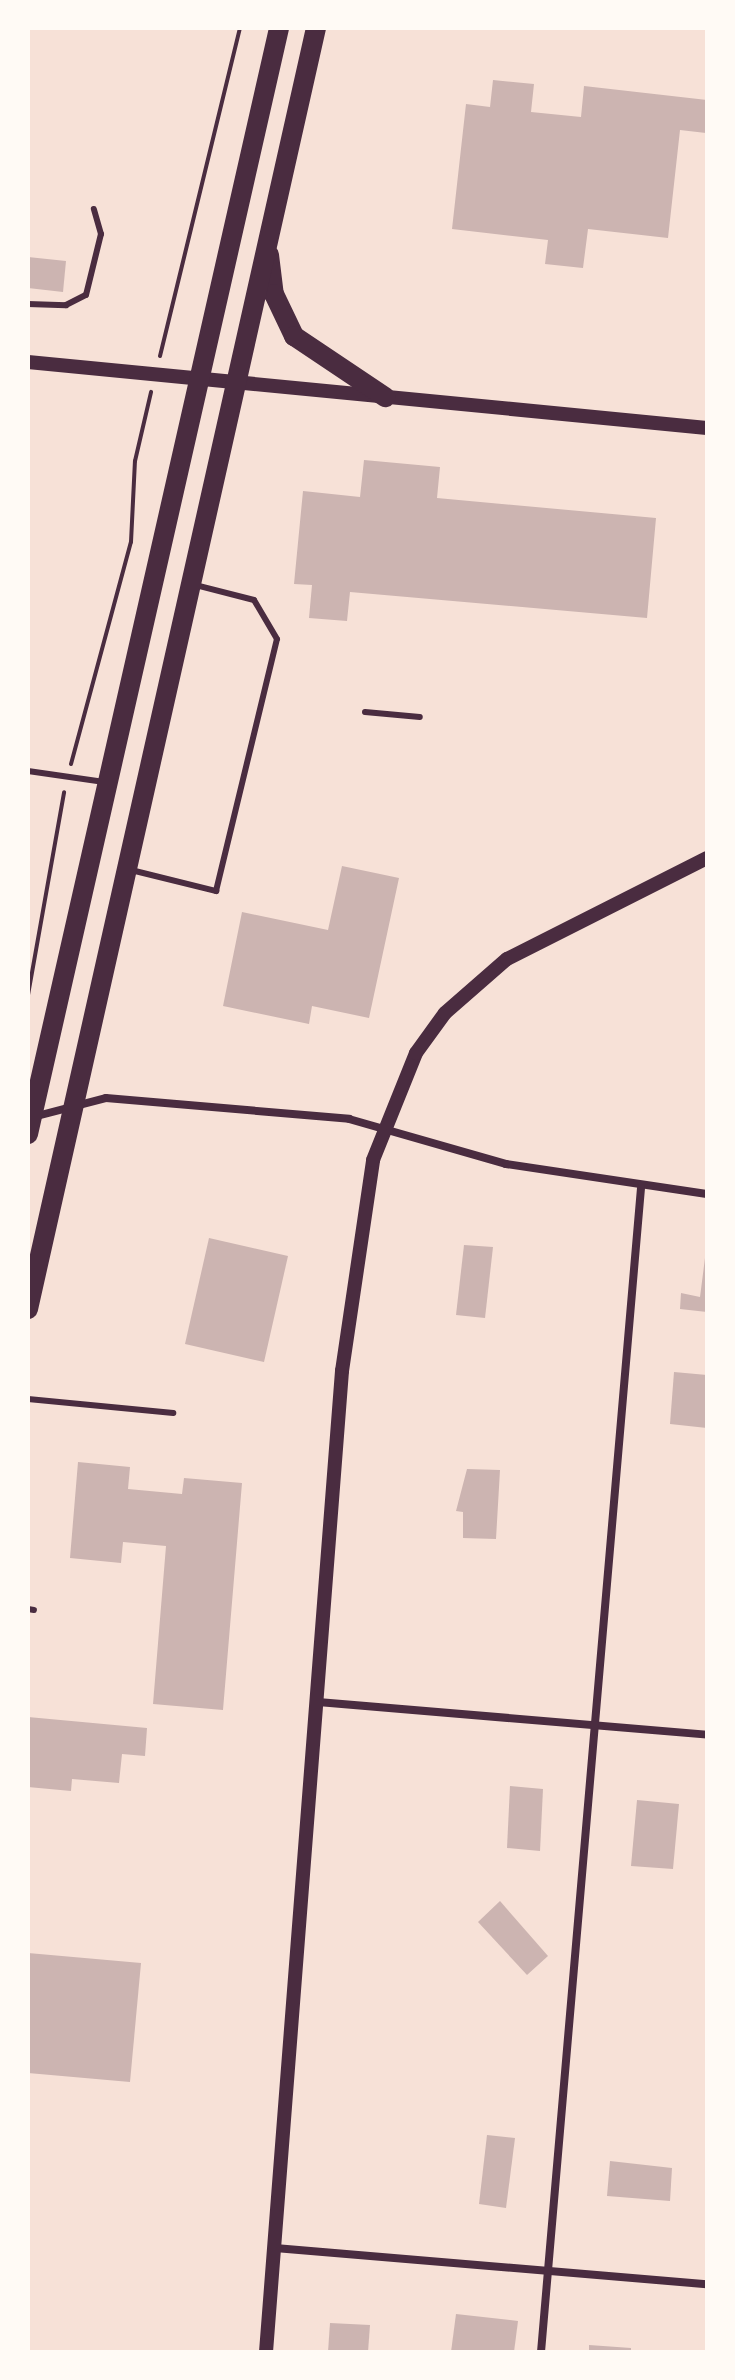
<!DOCTYPE html>
<style>
body{margin:0}
#map{position:relative;width:735px;height:2380px;overflow:hidden;background:#f7e1d7;font-family:Mulish,sans-serif}
div>[style]{position:absolute}
.building>*{inset:0;background:#ccb4b1}
.path>*{height:4px;margin:-2px;padding:0 2px;transform-origin:2px;border-radius:2px;background:#4a2c40}
.service>*{height:6px;margin:-3px;padding:0 3px;transform-origin:3px;border-radius:3px;background:#4a2c40}
.minor>*{height:8px;margin:-4px;padding:0 4px;transform-origin:4px;border-radius:4px;background:#4a2c40}
.tertiary>*{height:14px;margin:-7px;padding:0 7px;transform-origin:7px;border-radius:7px;background:#4a2c40}
.primary>*{height:20px;margin:-10px;padding:0 10px;transform-origin:10px;border-radius:10px;background:#4a2c40}
span{translate:-50% -50%;white-space:nowrap;text-align:center;line-height:1.15;-webkit-text-stroke:6px #fffaf5;paint-order:stroke}
.frame{position:absolute;inset:0;border:30px solid #fffaf5;pointer-events:none}
</style>
<div id="map">
<div class="building">
<i style="clip-path:polygon(493px 80px,534px 84px,531px 112px,581px 117px,584px 86px,707px 100px,706px 133px,680px 130px,668px 238px,588px 229px,583px 268px,545px 264px,548px 240px,452px 229px,466px 104px,490px 107px)"></i>
<i style="clip-path:polygon(28px 257px,66px 261px,63px 292px,28px 288px)"></i>
<i style="clip-path:polygon(364px 460px,440px 467px,437px 498px,656px 518px,647px 618px,350px 592px,347px 621px,309px 618px,312px 585px,294px 584px,303px 491px,360px 497px)"></i>
<i style="clip-path:polygon(342px 866px,399px 878px,369px 1018px,312px 1006px,309px 1024px,223px 1006px,242px 912px,328px 930px)"></i>
<i style="clip-path:polygon(209px 1238px,288px 1256px,264px 1362px,185px 1344px)"></i>
<i style="clip-path:polygon(464px 1245px,493px 1247px,485px 1318px,456px 1315px)"></i>
<i style="clip-path:polygon(705px 1258px,707px 1312px,680px 1309px,681px 1293px,700px 1297px)"></i>
<i style="clip-path:polygon(674px 1372px,707px 1375px,707px 1428px,670px 1424px)"></i>
<i style="clip-path:polygon(78px 1462px,130px 1467px,128px 1489px,182px 1494px,184px 1478px,242px 1483px,223px 1710px,153px 1704px,166px 1546px,123px 1542px,121px 1563px,70px 1558px)"></i>
<i style="clip-path:polygon(467px 1469px,500px 1470px,496px 1539px,463px 1538px,463px 1512px,456px 1511px)"></i>
<i style="clip-path:polygon(28px 1717px,147px 1728px,145px 1756px,122px 1754px,119px 1783px,72px 1779px,71px 1791px,28px 1787px)"></i>
<i style="clip-path:polygon(510px 1786px,543px 1789px,540px 1851px,507px 1848px)"></i>
<i style="clip-path:polygon(637px 1800px,679px 1804px,673px 1869px,631px 1866px)"></i>
<i style="clip-path:polygon(500px 1901px,548px 1956px,527px 1975px,478px 1922px)"></i>
<i style="clip-path:polygon(28px 1953px,141px 1963px,130px 2082px,28px 2073px)"></i>
<i style="clip-path:polygon(487px 2135px,515px 2138px,506px 2208px,479px 2204px)"></i>
<i style="clip-path:polygon(610px 2161px,672px 2168px,670px 2201px,607px 2196px)"></i>
<i style="clip-path:polygon(456px 2314px,518px 2321px,514px 2352px,451px 2352px)"></i>
<i style="clip-path:polygon(330px 2323px,370px 2325px,368px 2352px,328px 2352px)"></i>
<i style="clip-path:polygon(589px 2345px,631px 2348px,631px 2352px,589px 2352px)"></i>
</div>
<div class="path">
<i style="left:160px;top:356px;width:338px;rotate:-76.3deg"></i>
<i style="left:71px;top:764px;width:230px;rotate:-74.9deg"></i>
<i style="left:131px;top:542px;width:81px;rotate:-87.2deg"></i>
<i style="left:135px;top:461px;width:71px;rotate:-76.9deg"></i>
<i style="left:28px;top:995px;width:206px;rotate:-79.9deg"></i>
</div>
<div class="service">
<i style="left:28px;top:304px;width:38px;rotate:2deg"></i>
<i style="left:66px;top:305px;width:22px;rotate:-27deg"></i>
<i style="left:86px;top:295px;width:63px;rotate:-76.2deg"></i>
<i style="left:101px;top:234px;width:26px;rotate:-106deg"></i>
<i style="left:365px;top:712px;width:55px;rotate:5.2deg"></i>
<i style="left:28px;top:771px;width:77px;rotate:8.2deg"></i>
<i style="left:131px;top:870px;width:88px;rotate:13.9deg"></i>
<i style="left:216px;top:891px;width:259px;rotate:-76.4deg"></i>
<i style="left:277px;top:639px;width:45px;rotate:-120.5deg"></i>
<i style="left:254px;top:600px;width:61px;rotate:-165.7deg"></i>
<i style="left:28px;top:1399px;width:146px;rotate:5.5deg"></i>
<i style="left:28px;top:1609px;width:6px;rotate:9deg"></i>
</div>
<div class="minor">
<i style="left:33px;top:1117px;width:75px;rotate:-14.6deg"></i>
<i style="left:106px;top:1098px;width:244px;rotate:4.9deg"></i>
<i style="left:349px;top:1119px;width:163px;rotate:16deg"></i>
<i style="left:506px;top:1164px;width:203px;rotate:8.5deg"></i>
<i style="left:318px;top:1702px;width:390px;rotate:4.8deg"></i>
<i style="left:275px;top:2248px;width:433px;rotate:4.8deg"></i>
<i style="left:541px;top:2352px;width:1168px;rotate:-85.09deg"></i>
</div>
<div class="tertiary">
<i style="left:28px;top:362px;width:682px;rotate:5.55deg"></i>
<i style="left:266px;top:2352px;width:984px;rotate:-85.57deg"></i>
<i style="left:342px;top:1371px;width:213px;rotate:-81.6deg"></i>
<i style="left:373px;top:1160px;width:115px;rotate:-68.1deg"></i>
<i style="left:416px;top:1053px;width:49px;rotate:-54.1deg"></i>
<i style="left:445px;top:1013px;width:82px;rotate:-41.1deg"></i>
<i style="left:507px;top:959px;width:224px;rotate:-26.8deg"></i>
</div>
<div class="primary">
<i style="left:269px;top:255px;width:39px;rotate:83deg"></i>
<i style="left:274px;top:294px;width:47px;rotate:64.5deg"></i>
<i style="left:294px;top:336px;width:110px;rotate:33.8deg"></i>
<i style="left:28px;top:1134px;width:1134px;rotate:-77.21deg"></i>
<i style="left:28px;top:1309px;width:1313px;rotate:-77.33deg"></i>
</div>
<div class="frame"></div>
</div>
